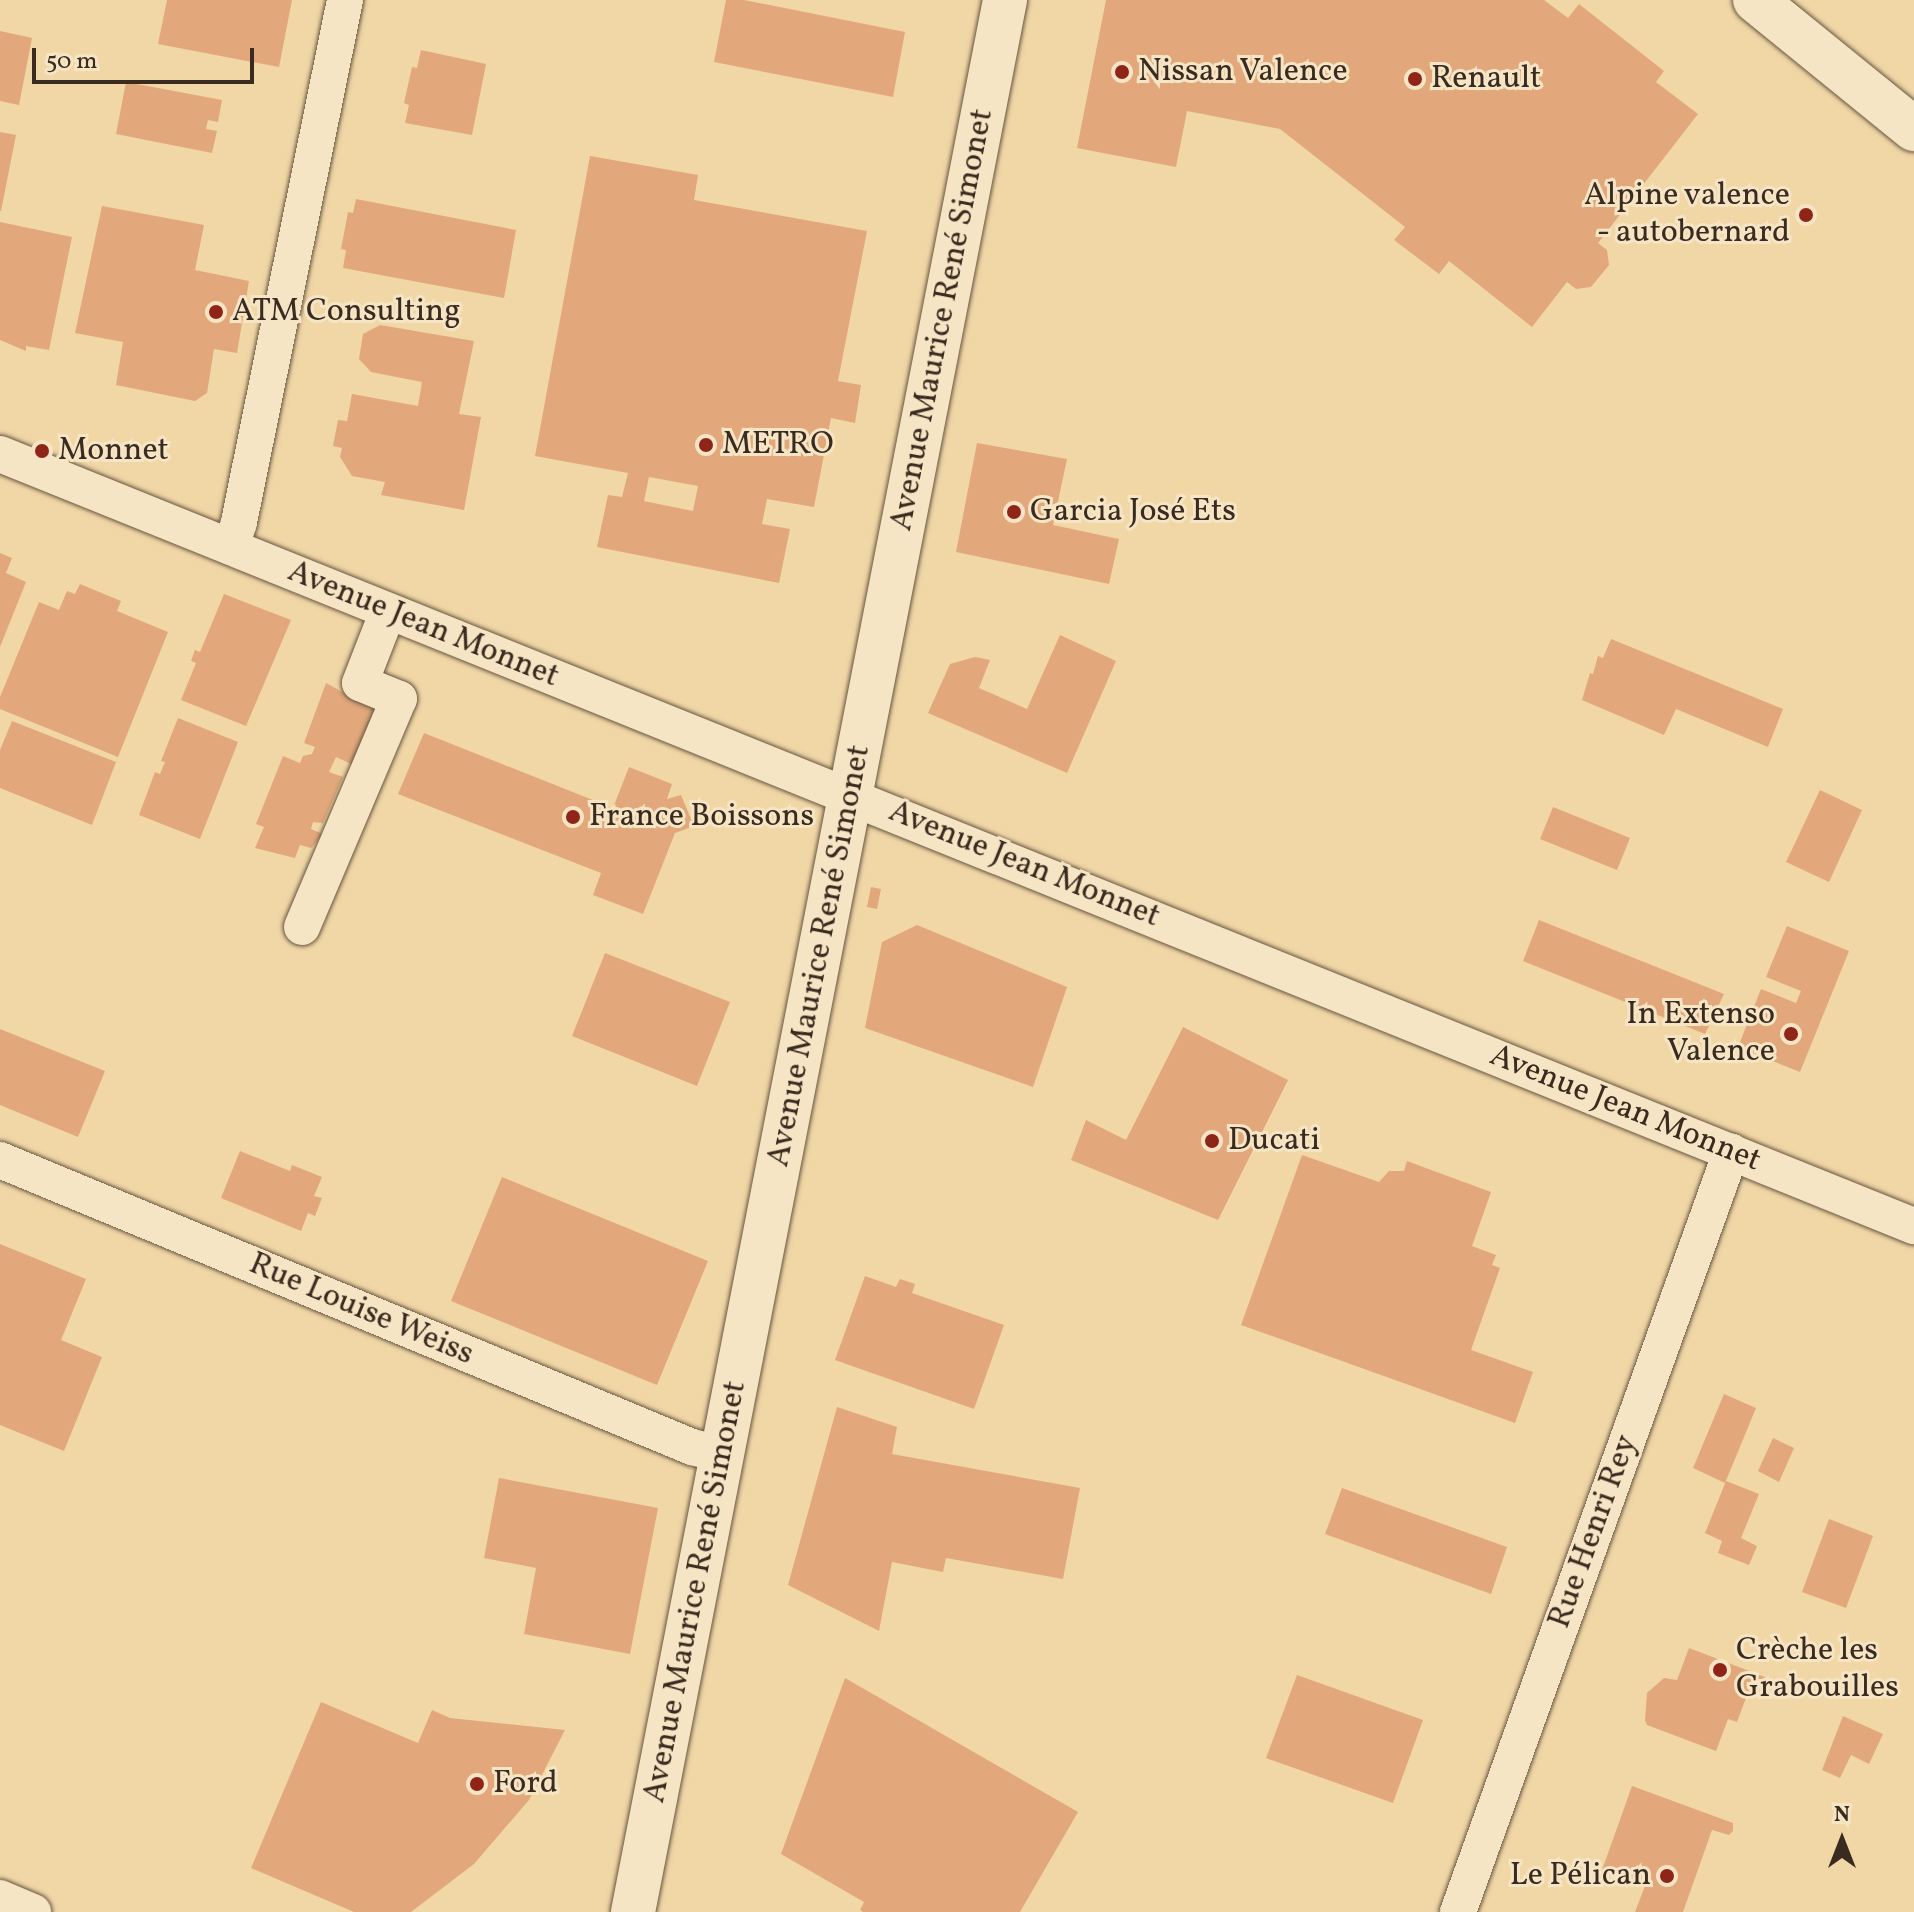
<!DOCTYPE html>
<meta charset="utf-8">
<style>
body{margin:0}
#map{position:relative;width:1914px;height:1912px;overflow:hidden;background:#f1d7a6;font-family:Vollkorn,serif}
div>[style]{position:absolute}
.building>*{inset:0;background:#e2a87b}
.roads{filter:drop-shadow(0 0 2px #675641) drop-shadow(0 0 2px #675641)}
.minor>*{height:36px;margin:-18px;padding:0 18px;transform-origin:18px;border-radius:18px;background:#f6e5c5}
.tertiary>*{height:44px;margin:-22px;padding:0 22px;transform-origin:22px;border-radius:22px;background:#f6e5c5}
.secondary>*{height:44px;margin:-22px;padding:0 22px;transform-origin:22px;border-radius:22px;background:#f6e5c5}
.dots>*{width:22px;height:22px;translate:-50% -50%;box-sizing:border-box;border:4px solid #f6e5c5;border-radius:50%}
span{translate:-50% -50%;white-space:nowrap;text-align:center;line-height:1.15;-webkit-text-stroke:6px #f6e5c5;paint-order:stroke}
.poi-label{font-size:32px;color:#392b1f}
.left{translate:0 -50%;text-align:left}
.right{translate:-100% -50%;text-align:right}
.street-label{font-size:32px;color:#392b1f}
.north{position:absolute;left:1802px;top:1800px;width:80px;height:80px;-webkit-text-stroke:6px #f6e5c5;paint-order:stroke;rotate:0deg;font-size:22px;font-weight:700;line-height:32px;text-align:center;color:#392b1f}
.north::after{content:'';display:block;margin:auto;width:28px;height:36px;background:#392b1f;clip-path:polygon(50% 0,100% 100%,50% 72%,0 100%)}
.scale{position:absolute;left:32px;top:48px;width:222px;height:36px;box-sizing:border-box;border:4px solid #392b1f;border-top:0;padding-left:10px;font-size:24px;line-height:28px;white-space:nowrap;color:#392b1f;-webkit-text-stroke:6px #f6e5c5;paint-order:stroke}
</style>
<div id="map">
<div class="building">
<i style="clip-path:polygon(167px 0,292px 0,279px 67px,158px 44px)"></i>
<i style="clip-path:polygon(726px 0,744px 0,905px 32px,893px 97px,714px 62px)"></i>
<i style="clip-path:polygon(1106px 0,1544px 0,1568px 18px,1579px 4px,1664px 71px,1656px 82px,1698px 114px,1598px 243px,1607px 250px,1609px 265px,1591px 287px,1576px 289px,1567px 282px,1532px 327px,1449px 261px,1439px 274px,1394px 240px,1405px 227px,1280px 129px,1187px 111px,1176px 167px,1077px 148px)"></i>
<i style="clip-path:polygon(0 31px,32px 38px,19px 105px,0 101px)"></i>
<i style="clip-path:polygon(421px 50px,486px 64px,472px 135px,405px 123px,409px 105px,404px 103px,412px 67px,417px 68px)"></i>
<i style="clip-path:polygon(126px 82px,222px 100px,218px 122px,208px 120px,206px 129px,217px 131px,212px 153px,116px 134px)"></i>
<i style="clip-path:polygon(0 132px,16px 135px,1px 211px,0 211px)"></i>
<i style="clip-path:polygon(evenodd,590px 156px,698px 175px,694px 200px,867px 231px,838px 381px,861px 385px,855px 423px,831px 418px,814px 507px,767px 499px,762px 524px,790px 529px,779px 583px,597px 547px,608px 495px,622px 497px,628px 473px,535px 456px,590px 156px,649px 477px,698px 486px,693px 511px,644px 501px,649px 477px)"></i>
<i style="clip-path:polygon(356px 199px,516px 230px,504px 298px,343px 268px,346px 250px,341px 249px,348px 212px,353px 213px)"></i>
<i style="clip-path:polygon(102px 206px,204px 225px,195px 270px,249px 281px,237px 353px,214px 349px,207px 393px,195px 401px,116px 385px,123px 342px,75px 333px)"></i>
<i style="clip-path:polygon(0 222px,72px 237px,49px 350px,26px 346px,26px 351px,0 340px)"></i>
<i style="clip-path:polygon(380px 325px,474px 341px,459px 414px,481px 417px,464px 510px,381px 495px,385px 482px,352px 476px,340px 457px,342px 448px,333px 446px,338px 420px,347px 421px,352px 394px,418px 406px,422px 382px,371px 372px,359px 359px,363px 334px)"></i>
<i style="clip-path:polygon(977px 443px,1067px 459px,1053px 525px,1119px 539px,1109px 584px,956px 552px)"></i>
<i style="clip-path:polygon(0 553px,12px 558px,6px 573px,26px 582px,0 647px)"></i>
<i style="clip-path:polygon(80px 584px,121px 601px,117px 611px,168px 632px,118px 757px,0 709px,0 697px,39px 602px,59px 610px,67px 591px,75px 594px)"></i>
<i style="clip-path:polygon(224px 594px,291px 620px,246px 726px,181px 700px,196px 663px,191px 661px,195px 650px,200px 652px)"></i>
<i style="clip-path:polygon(1060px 635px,1116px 661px,1067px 773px,928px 713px,950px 664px,975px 657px,990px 660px,979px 688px,1027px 709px)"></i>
<i style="clip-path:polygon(1611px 639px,1783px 709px,1768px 747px,1676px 709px,1664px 735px,1582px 700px,1590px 673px,1593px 674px,1598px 656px,1603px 658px)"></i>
<i style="clip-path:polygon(326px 683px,357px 700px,384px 706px,358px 767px,336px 757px,329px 772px,343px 777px,323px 823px,313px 822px,311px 829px,323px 834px,311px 848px,300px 845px,295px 858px,255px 848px,264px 827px,256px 824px,283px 756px,300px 763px,303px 756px,312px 754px,315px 747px,304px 743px)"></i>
<i style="clip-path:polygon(178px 718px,238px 742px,200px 839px,139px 815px,155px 772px,160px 774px,165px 762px,161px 761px)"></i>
<i style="clip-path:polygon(12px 721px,116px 762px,92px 825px,0 788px,0 750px)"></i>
<i style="clip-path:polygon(424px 733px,613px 808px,629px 767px,672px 784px,667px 799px,681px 795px,694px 826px,675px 833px,643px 914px,593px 895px,601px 873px,398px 794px)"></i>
<i style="clip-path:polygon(1820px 790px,1862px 810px,1829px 882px,1786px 862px)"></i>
<i style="clip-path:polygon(1553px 807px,1630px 838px,1617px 870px,1540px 839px)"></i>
<i style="clip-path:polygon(871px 887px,881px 889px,877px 909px,867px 907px)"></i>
<i style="clip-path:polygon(1539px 920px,1724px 994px,1705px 1034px,1523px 961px)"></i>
<i style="clip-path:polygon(917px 925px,1067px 987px,1033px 1087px,865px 1028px,882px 942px)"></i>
<i style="clip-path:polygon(1787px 926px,1849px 951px,1800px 1072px,1738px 1047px,1761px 989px,1796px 1003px,1801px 991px,1766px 977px)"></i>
<i style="clip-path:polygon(605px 953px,730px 1002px,697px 1086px,572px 1036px)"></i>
<i style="clip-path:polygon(1183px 1027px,1288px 1080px,1218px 1220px,1071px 1160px,1086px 1120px,1126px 1140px)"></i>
<i style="clip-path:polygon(0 1029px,105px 1071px,78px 1137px,0 1105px)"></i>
<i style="clip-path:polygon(240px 1151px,290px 1171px,292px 1165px,322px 1177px,314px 1196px,322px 1198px,315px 1216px,308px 1213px,301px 1231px,221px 1198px)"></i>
<i style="clip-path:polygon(1302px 1155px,1379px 1182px,1389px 1171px,1404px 1171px,1407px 1161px,1491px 1192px,1472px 1246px,1496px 1255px,1492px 1265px,1500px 1268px,1471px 1350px,1533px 1372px,1515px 1423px,1241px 1325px)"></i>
<i style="clip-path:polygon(502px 1177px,708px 1261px,657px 1385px,451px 1301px)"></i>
<i style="clip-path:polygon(0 1244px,86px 1279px,61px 1340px,102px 1357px,64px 1451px,0 1425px)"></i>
<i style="clip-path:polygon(865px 1276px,896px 1287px,900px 1279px,915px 1284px,912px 1293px,1004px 1325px,974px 1409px,835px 1360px)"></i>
<i style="clip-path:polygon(1724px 1394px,1756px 1408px,1725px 1483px,1693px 1468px)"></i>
<i style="clip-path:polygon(837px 1407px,897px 1427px,892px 1454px,1080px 1488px,1063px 1579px,946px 1558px,943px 1572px,892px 1562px,879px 1631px,788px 1585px)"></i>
<i style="clip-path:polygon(1773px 1438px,1794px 1448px,1779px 1482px,1758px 1471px)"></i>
<i style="clip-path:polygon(499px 1478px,658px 1508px,630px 1654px,524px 1634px,536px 1568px,484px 1558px)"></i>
<i style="clip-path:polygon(1726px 1481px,1759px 1494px,1741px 1538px,1757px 1546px,1749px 1565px,1718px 1553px,1722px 1541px,1705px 1533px)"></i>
<i style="clip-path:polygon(1342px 1488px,1507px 1547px,1491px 1594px,1325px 1534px)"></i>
<i style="clip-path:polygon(1829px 1519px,1873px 1536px,1846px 1608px,1802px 1592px)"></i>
<i style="clip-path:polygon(1689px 1648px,1770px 1679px,1766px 1687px,1752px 1682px,1737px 1722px,1728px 1719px,1716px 1751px,1647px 1725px,1645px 1720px,1647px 1693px,1664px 1678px,1677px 1680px)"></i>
<i style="clip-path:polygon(1297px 1675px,1423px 1720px,1393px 1803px,1266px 1758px)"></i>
<i style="clip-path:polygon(845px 1678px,1078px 1812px,1020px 1912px,863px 1912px,860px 1910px,864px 1902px,781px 1854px)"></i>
<i style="clip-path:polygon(321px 1702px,418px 1743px,432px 1710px,450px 1718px,565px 1730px,529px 1800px,474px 1864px,411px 1912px,354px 1912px,251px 1868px)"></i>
<i style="clip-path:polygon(1843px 1716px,1883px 1734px,1869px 1764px,1851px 1755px,1840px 1778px,1822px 1770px)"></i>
<i style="clip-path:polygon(1632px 1786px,1733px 1823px,1733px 1831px,1729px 1835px,1712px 1830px,1683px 1912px,1635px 1912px,1645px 1886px,1602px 1870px)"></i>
</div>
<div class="roads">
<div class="minor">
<i style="left:0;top:454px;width:2064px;rotate:21.97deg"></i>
<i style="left:231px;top:547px;width:26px;rotate:-72deg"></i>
<i style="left:239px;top:522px;width:533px;rotate:-78.52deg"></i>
<i style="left:302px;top:927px;width:248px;rotate:-67deg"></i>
<i style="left:399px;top:699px;width:42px;rotate:-157.7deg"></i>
<i style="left:360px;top:683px;width:77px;rotate:-68.7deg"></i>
<i style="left:0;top:1160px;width:749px;rotate:22.53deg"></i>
<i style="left:692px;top:1447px;width:32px;rotate:14deg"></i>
<i style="left:0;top:1898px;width:36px;rotate:23deg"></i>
<i style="left:1458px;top:1912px;width:808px;rotate:-70.24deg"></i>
</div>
<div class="tertiary">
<i style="left:633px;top:1912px;width:1948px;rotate:-78.99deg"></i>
</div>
<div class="secondary">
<i style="left:1755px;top:0;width:205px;rotate:39.1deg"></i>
</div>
</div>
<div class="dots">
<i style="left:1122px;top:72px;background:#8f2418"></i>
<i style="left:1415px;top:79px;background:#8f2418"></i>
<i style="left:1806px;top:215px;background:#8f2418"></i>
<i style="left:216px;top:312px;background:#8f2418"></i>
<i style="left:706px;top:445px;background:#8f2418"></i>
<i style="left:42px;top:451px;background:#8f2418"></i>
<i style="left:1014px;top:512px;background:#8f2418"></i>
<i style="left:573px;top:817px;background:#8f2418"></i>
<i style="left:1791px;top:1034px;background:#8f2418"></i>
<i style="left:1212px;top:1141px;background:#8f2418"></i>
<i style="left:1720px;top:1670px;background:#8f2418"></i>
<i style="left:477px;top:1784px;background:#8f2418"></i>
<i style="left:1667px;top:1876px;background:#8f2418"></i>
</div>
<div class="poi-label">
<span class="left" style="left:1138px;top:72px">Nissan Valence</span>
<span class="left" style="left:1431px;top:79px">Renault</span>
<span class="right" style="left:1790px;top:215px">Alpine valence<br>- autobernard</span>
<span class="left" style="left:232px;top:312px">ATM Consulting</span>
<span class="left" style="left:722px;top:445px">METRO</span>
<span class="left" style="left:58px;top:451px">Monnet</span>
<span class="left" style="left:1030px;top:512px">Garcia José Ets</span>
<span class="left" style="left:589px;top:817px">France Boissons</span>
<span class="right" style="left:1775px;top:1034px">In Extenso<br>Valence</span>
<span class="left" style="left:1228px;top:1141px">Ducati</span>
<span class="left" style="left:1736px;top:1670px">Crèche les<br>Grabouilles</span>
<span class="left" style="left:493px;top:1784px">Ford</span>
<span class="right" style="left:1651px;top:1876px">Le Pélican</span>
</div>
<div class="street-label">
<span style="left:943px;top:320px;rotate:-79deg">Avenue Maurice René Simonet</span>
<span style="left:423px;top:625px;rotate:22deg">Avenue Jean Monnet</span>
<span style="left:1024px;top:865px;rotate:22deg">Avenue Jean Monnet</span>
<span style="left:820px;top:956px;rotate:-79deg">Avenue Maurice René Simonet</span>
<span style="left:1625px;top:1109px;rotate:22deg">Avenue Jean Monnet</span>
<span style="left:361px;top:1310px;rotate:23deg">Rue Louise Weiss</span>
<span style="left:1594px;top:1532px;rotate:-70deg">Rue Henri Rey</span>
<span style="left:696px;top:1592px;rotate:-79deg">Avenue Maurice René Simonet</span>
</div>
<div class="north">N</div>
<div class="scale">50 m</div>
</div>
